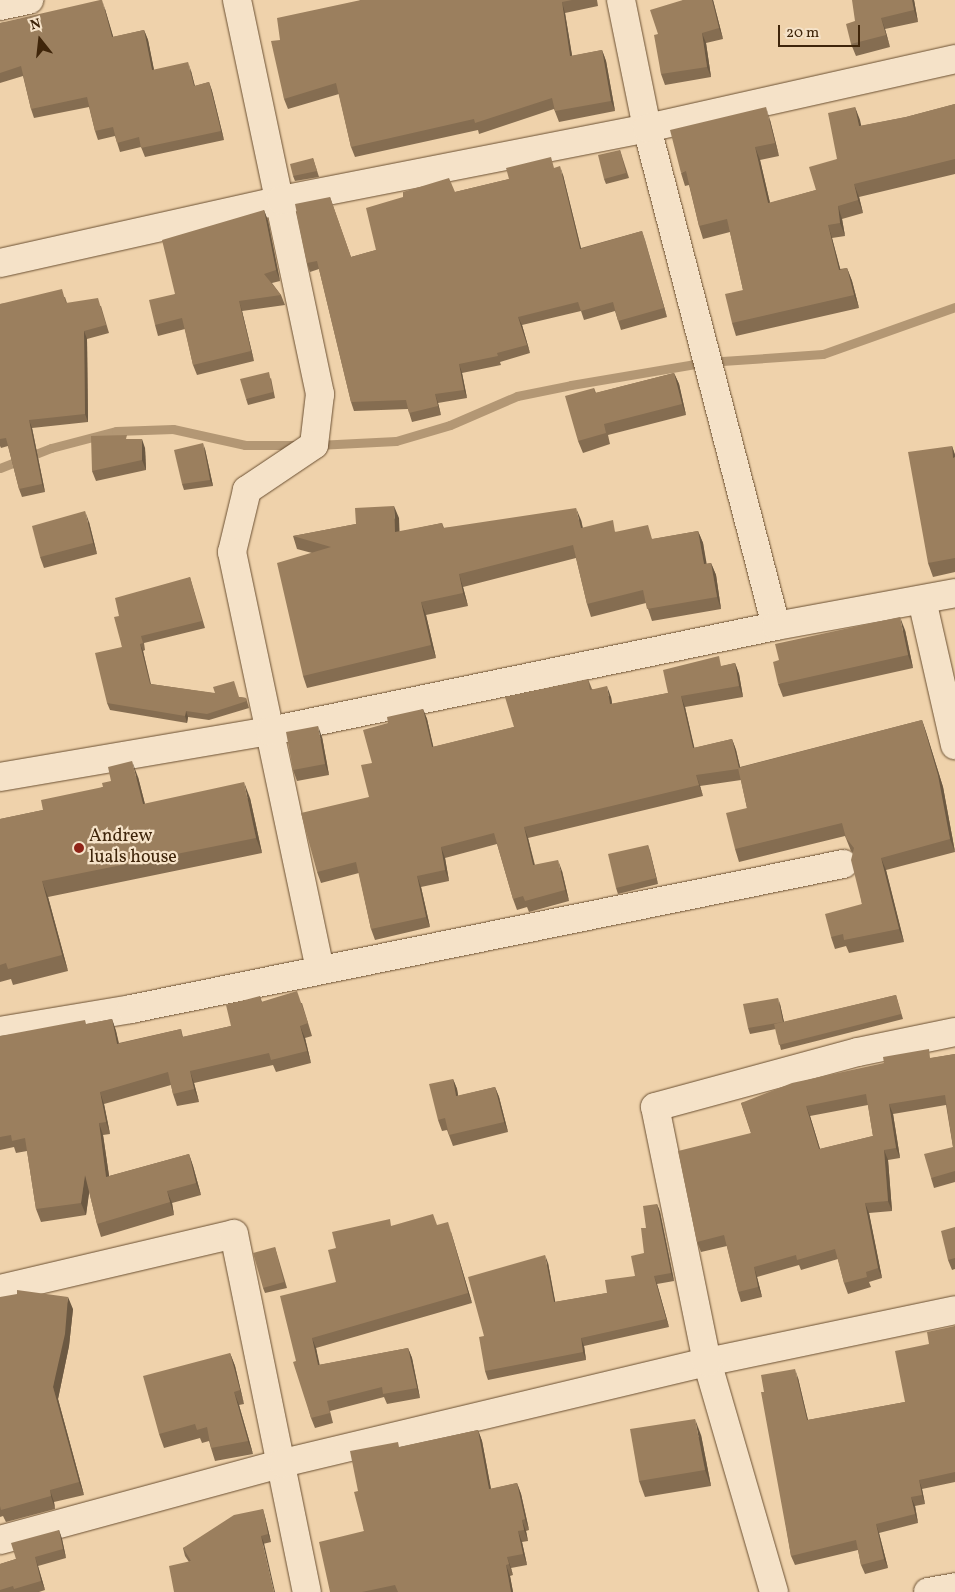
<!DOCTYPE html>
<style>
body{margin:0}
#map{position:relative;width:955px;height:1592px;overflow:hidden;background:#efd2ab;font-family:Vollkorn,serif}
div>[style]{position:absolute}
.stream>*{height:9px;margin:-4.5px;padding:0 4.5px;transform-origin:4.5px;border-radius:4.5px;background:#b39774}
.roads{filter:drop-shadow(0 0 1px #6b5032) drop-shadow(0 0 1px #6b5032)}
.street>*{height:28px;margin:-14px;padding:0 14px;transform-origin:14px;border-radius:14px;background:#f5e2c8}
.wall>*{inset:0;background:#856d51}
.shaded-wall>*{inset:0;background:#6c5942}
.building>*{inset:0;background:#9b7f5e}
.dots>*{width:14px;height:14px;translate:-50% -50%;box-sizing:border-box;border:2px solid #f5e2c8;border-radius:50%}
span{translate:-50% -50%;white-space:nowrap;text-align:center;line-height:1.15;-webkit-text-stroke:4.5px #f5e2c8;paint-order:stroke}
.poi-label{font-size:18px;color:#3f250a}
.left{translate:0 -50%;text-align:left}
.north{position:absolute;left:15px;top:15px;width:50px;height:50px;-webkit-text-stroke:4px #f5e2c8;paint-order:stroke;rotate:344deg;font-size:14px;font-weight:700;line-height:20px;text-align:center;color:#3f250a}
.north::after{content:'';display:block;margin:auto;width:18px;height:22px;background:#3f250a;clip-path:polygon(50% 0,100% 100%,50% 72%,0 100%)}
.scale{position:absolute;left:778px;top:25px;width:82px;height:22px;box-sizing:border-box;border:2px solid #3f250a;border-top:0;padding-left:6px;font-size:15px;line-height:18px;white-space:nowrap;color:#3f250a;-webkit-text-stroke:4px #f5e2c8;paint-order:stroke}
</style>
<div id="map">
<div class="stream">
<i style="left:317px;top:445px;width:79px;rotate:-2.9deg"></i>
<i style="left:396px;top:441px;width:56px;rotate:-16.5deg"></i>
<i style="left:450px;top:425px;width:73px;rotate:-23.4deg"></i>
<i style="left:517px;top:396px;width:55px;rotate:-11.5deg"></i>
<i style="left:571px;top:385px;width:138px;rotate:-9.6deg"></i>
<i style="left:707px;top:362px;width:116px;rotate:-3.9deg"></i>
<i style="left:823px;top:354px;width:140px;rotate:-19.6deg"></i>
<i style="left:0;top:468px;width:55px;rotate:-21.4deg"></i>
<i style="left:51px;top:448px;width:67px;rotate:-14.7deg"></i>
<i style="left:116px;top:431px;width:57px;rotate:-2deg"></i>
<i style="left:173px;top:429px;width:74px;rotate:12.5deg"></i>
<i style="left:245px;top:445px;width:54px"></i>
</div>
<div class="roads">
<div class="street">
<i style="left:237px;top:0;width:403px;rotate:78.1deg"></i>
<i style="left:320px;top:394px;width:51px;rotate:96.7deg"></i>
<i style="left:314px;top:445px;width:81px;rotate:146.1deg"></i>
<i style="left:247px;top:490px;width:64px;rotate:103.6deg"></i>
<i style="left:232px;top:552px;width:426px;rotate:78.1deg"></i>
<i style="left:621px;top:0;width:131px;rotate:78.5deg"></i>
<i style="left:647px;top:128px;width:514px;rotate:75.48deg"></i>
<i style="left:0;top:6px;width:30px;rotate:-12deg"></i>
<i style="left:0;top:263px;width:288px;rotate:-12.6deg"></i>
<i style="left:281px;top:200px;width:373px;rotate:-11.1deg"></i>
<i style="left:647px;top:128px;width:316px;rotate:-12.6deg"></i>
<i style="left:922px;top:600px;width:149px;rotate:77.2deg"></i>
<i style="left:0;top:777px;width:274px;rotate:-9.7deg"></i>
<i style="left:270px;top:731px;width:517px;rotate:-11.72deg"></i>
<i style="left:776px;top:626px;width:182px;rotate:-10.4deg"></i>
<i style="left:0;top:1031px;width:133px;rotate:-9.5deg"></i>
<i style="left:131px;top:1009px;width:727px;rotate:-11.51deg"></i>
<i style="left:0;top:1289px;width:240px;rotate:-13.2deg"></i>
<i style="left:234px;top:1234px;width:365px;rotate:78.5deg"></i>
<i style="left:0;top:1540px;width:293px;rotate:-15.2deg"></i>
<i style="left:283px;top:1463px;width:436px;rotate:-13.4deg"></i>
<i style="left:707px;top:1362px;width:253px;rotate:-11.8deg"></i>
<i style="left:774px;top:1592px;width:240px;rotate:-106.2deg"></i>
<i style="left:707px;top:1362px;width:260px;rotate:-101.5deg"></i>
<i style="left:655px;top:1107px;width:210px;rotate:-15.2deg"></i>
<i style="left:858px;top:1052px;width:99px;rotate:-11.7deg"></i>
<i style="left:928px;top:1592px;width:27px;rotate:-10deg"></i>
</div>
</div>
<div class="wall">
<i style="clip-path:polygon(361px 0,597px 0,598px 6px,565px 13px,572px 56px,602px 50px,606px 61px,615px 111px,559px 122px,554px 109px,479px 134px,478px 130px,355px 157px,351px 147px,339px 94px,288px 109px,284px 99px,280px 40px)"></i>
<i style="clip-path:polygon(683px 0,713px 0,723px 39px,706px 43px,711px 77px,665px 85px,661px 74px,658px 34px)"></i>
<i style="clip-path:polygon(914px 0,918px 22px,885px 29px,890px 47px,856px 56px,851px 44px,855px 21px)"></i>
<i style="clip-path:polygon(105px 9px,113px 37px,144px 30px,148px 40px,154px 70px,191px 71px,195px 86px,209px 82px,212px 91px,224px 140px,145px 157px,141px 147px,120px 152px,115px 136px,98px 140px,95px 131px,89px 107px,34px 118px,31px 109px,23px 76px,0 83px,0 23px)"></i>
<i style="clip-path:polygon(955px 104px,955px 174px,859px 197px,863px 213px,842px 219px,845px 236px,832px 238px,840px 269px,847px 268px,852px 281px,859px 308px,736px 336px,732px 323px,743px 290px,730px 232px,703px 239px,699px 226px,689px 185px,685px 186px,681px 173px,770px 120px,779px 156px,760px 160px,770px 203px,816px 190px,837px 159px,855px 107px,861px 126px,906px 117px)"></i>
<i style="clip-path:polygon(620px 150px,629px 178px,606px 184px,604px 179px)"></i>
<i style="clip-path:polygon(313px 158px,319px 177px,295px 181px,293px 176px)"></i>
<i style="clip-path:polygon(555px 168px,563px 175px,581px 248px,642px 231px,667px 317px,621px 330px,615px 311px,584px 320px,581px 311px,522px 325px,530px 353px,500px 362px,501px 365px,462px 373px,467px 398px,438px 403px,441px 415px,412px 422px,408px 409px,354px 411px,351px 402px,319px 269px,310px 272px,307px 263px,330px 197px,351px 257px,376px 250px,455px 192px)"></i>
<i style="clip-path:polygon(264px 210px,268px 221px,280px 281px,272px 283px,281px 295px,285px 305px,242px 311px,254px 361px,197px 375px,193px 365px,185px 329px,158px 336px,155px 325px,175px 294px)"></i>
<i style="clip-path:polygon(65px 297px,67px 303px,101px 306px,109px 333px,87px 339px,88px 422px,32px 428px,45px 492px,22px 497px,19px 489px,8px 446px,1px 448px,0 446px,0 304px)"></i>
<i style="clip-path:polygon(674px 373px,679px 384px,686px 415px,608px 435px,610px 444px,583px 453px,578px 441px,594px 388px,596px 393px)"></i>
<i style="clip-path:polygon(271px 378px,275px 398px,248px 405px,246px 399px)"></i>
<i style="clip-path:polygon(128px 439px,145px 448px,146px 470px,96px 481px,92px 471px)"></i>
<i style="clip-path:polygon(952px 446px,955px 455px,955px 572px,933px 577px,928px 563px)"></i>
<i style="clip-path:polygon(205px 449px,213px 486px,184px 490px,182px 484px)"></i>
<i style="clip-path:polygon(399px 518px,399px 532px,442px 523px,444px 528px,581px 520px,583px 528px,617px 532px,653px 539px,698px 531px,703px 543px,706px 564px,711px 563px,716px 575px,721px 609px,652px 621px,646px 603px,591px 617px,587px 604px,576px 558px,463px 587px,468px 606px,426px 615px,436px 658px,307px 688px,303px 676px,312px 553px,297px 549px,293px 536px,356px 524px)"></i>
<i style="clip-path:polygon(89px 522px,97px 554px,44px 568px,40px 557px)"></i>
<i style="clip-path:polygon(190px 577px,205px 628px,144px 643px,145px 650px,143px 651px,151px 684px,246px 698px,249px 708px,209px 720px,188px 717px,187px 723px,110px 710px,107px 703px,122px 647px,119px 616px)"></i>
<i style="clip-path:polygon(905px 630px,913px 668px,783px 697px,778px 684px)"></i>
<i style="clip-path:polygon(735px 663px,739px 674px,743px 697px,685px 707px,694px 748px,732px 739px,736px 750px,740px 767px,922px 720px,926px 732px,943px 787px,955px 852px,886px 870px,904px 942px,849px 953px,846px 946px,835px 949px,831px 937px,862px 904px,853px 853px,851px 851px,845px 836px,739px 862px,735px 849px,747px 808px,741px 780px,700px 786px,703px 796px,528px 838px,535px 865px,562px 871px,569px 901px,529px 912px,527px 907px,517px 910px,513px 899px,497px 844px,445px 858px,449px 881px,421px 887px,430px 927px,375px 940px,371px 929px,359px 873px,321px 883px,317px 872px,369px 797px,372px 763px,388px 723px,423px 709px,427px 719px,433px 747px,514px 727px,588px 679px,592px 689px,611px 697px,612px 704px,668px 693px,723px 666px)"></i>
<i style="clip-path:polygon(322px 737px,329px 775px,297px 781px,293px 770px)"></i>
<i style="clip-path:polygon(138px 777px,145px 804px,250px 798px,262px 853px,48px 897px,68px 971px,13px 985px,11px 979px,0 982px,0 819px,43px 810px,103px 787px)"></i>
<i style="clip-path:polygon(648px 845px,658px 884px,618px 894px,616px 888px)"></i>
<i style="clip-path:polygon(896px 995px,903px 1019px,781px 1050px,776px 1029px,750px 1034px,748px 1028px,780px 1004px,784px 1022px)"></i>
<i style="clip-path:polygon(260px 996px,262px 1002px,302px 1003px,312px 1036px,305px 1038px,311px 1063px,276px 1072px,273px 1065px,194px 1083px,199px 1102px,177px 1106px,173px 1094px,171px 1085px,104px 1104px,110px 1134px,103px 1135px,109px 1176px,189px 1154px,193px 1166px,201px 1195px,172px 1203px,174px 1215px,101px 1237px,97px 1224px,89px 1191px,86px 1215px,41px 1222px,36px 1209px,27px 1151px,16px 1153px,14px 1147px,0 1150px,0 1036px,87px 1024px,112px 1019px,116px 1031px,119px 1043px,181px 1029px,183px 1037px,231px 1026px)"></i>
<i style="clip-path:polygon(evenodd,955px 1054px,955px 1182px,934px 1188px,931px 1178px,953px 1147px,946px 1105px,893px 1114px,900px 1158px,888px 1160px,892px 1211px,869px 1213px,882px 1278px,869px 1282px,871px 1287px,848px 1294px,844px 1283px,838px 1259px,801px 1270px,799px 1265px,757px 1277px,762px 1297px,741px 1302px,738px 1292px,727px 1246px,701px 1252px,697px 1242px,751px 1133px,741px 1103px,932px 1058px,955px 1054px,868px 1105px,873px 1136px,820px 1149px,810px 1116px,868px 1105px)"></i>
<i style="clip-path:polygon(453px 1079px,457px 1089px,458px 1096px,495px 1087px,499px 1097px,508px 1132px,453px 1146px,447px 1130px,442px 1131px,438px 1120px)"></i>
<i style="clip-path:polygon(657px 1204px,660px 1212px,674px 1281px,657px 1284px,669px 1327px,584px 1346px,586px 1360px,488px 1380px,485px 1371px,484px 1336px,548px 1263px,555px 1302px,607px 1293px,635px 1276px,644px 1253px,646px 1228px)"></i>
<i style="clip-path:polygon(437px 1225px,451px 1232px,472px 1303px,316px 1348px,319px 1365px,408px 1348px,412px 1358px,420px 1398px,387px 1404px,384px 1397px,330px 1411px,333px 1423px,315px 1428px,311px 1418px,296px 1361px,336px 1282px,392px 1226px)"></i>
<i style="clip-path:polygon(955px 1227px,955px 1269px,952px 1270px,948px 1260px)"></i>
<i style="clip-path:polygon(275px 1247px,287px 1288px,265px 1293px,263px 1288px)"></i>
<i style="clip-path:polygon(0 1297px,73px 1309px,69px 1346px,58px 1399px,84px 1495px,54px 1502px,55px 1509px,6px 1522px,3px 1516px,0 1517px)"></i>
<i style="clip-path:polygon(955px 1326px,955px 1482px,922px 1489px,925px 1504px,915px 1506px,918px 1523px,879px 1533px,888px 1568px,865px 1574px,861px 1565px,858px 1550px,795px 1565px,791px 1556px,764px 1392px,798px 1378px,808px 1420px,905px 1402px,929px 1344px)"></i>
<i style="clip-path:polygon(230px 1353px,235px 1366px,244px 1404px,239px 1405px,253px 1454px,215px 1461px,211px 1448px,209px 1441px,202px 1443px,200px 1438px,164px 1448px,159px 1434px)"></i>
<i style="clip-path:polygon(478px 1430px,482px 1441px,491px 1489px,517px 1483px,521px 1494px,529px 1530px,526px 1531px,528px 1541px,522px 1542px,527px 1565px,511px 1568px,513px 1575px,510px 1576px,513px 1592px,330px 1592px,364px 1531px,358px 1491px,400px 1447px)"></i>
<i style="clip-path:polygon(701px 1435px,711px 1486px,645px 1497px,639px 1481px)"></i>
<i style="clip-path:polygon(263px 1509px,265px 1517px,271px 1542px,189px 1562px,185px 1556px,183px 1548px)"></i>
<i style="clip-path:polygon(59px 1530px,62px 1539px,66px 1558px,38px 1566px,45px 1590px,39px 1592px,0 1592px,0 1564px,16px 1559px)"></i>
</div>
<div class="shaded-wall">
<i style="clip-path:polygon(102px 0,105px 9px,116px 46px,112px 37px)"></i>
<i style="clip-path:polygon(712px 0,713px 0,723px 39px,719px 28px)"></i>
<i style="clip-path:polygon(912px 0,914px 0,918px 22px,914px 10px)"></i>
<i style="clip-path:polygon(562px 2px,565px 13px,574px 67px,570px 56px)"></i>
<i style="clip-path:polygon(881px 18px,885px 29px,890px 47px,886px 35px)"></i>
<i style="clip-path:polygon(144px 30px,148px 40px,156px 80px,152px 70px)"></i>
<i style="clip-path:polygon(702px 33px,706px 43px,711px 77px,707px 67px)"></i>
<i style="clip-path:polygon(602px 50px,606px 61px,615px 111px,611px 101px)"></i>
<i style="clip-path:polygon(188px 62px,191px 71px,197px 96px,194px 86px)"></i>
<i style="clip-path:polygon(209px 82px,212px 91px,224px 140px,221px 131px)"></i>
<i style="clip-path:polygon(766px 107px,770px 120px,779px 156px,775px 143px)"></i>
<i style="clip-path:polygon(855px 107px,860px 120px,864px 139px,859px 126px)"></i>
<i style="clip-path:polygon(755px 147px,760px 160px,773px 216px,768px 203px)"></i>
<i style="clip-path:polygon(560px 166px,563px 175px,583px 257px,580px 249px)"></i>
<i style="clip-path:polygon(854px 184px,859px 197px,863px 213px,858px 200px)"></i>
<i style="clip-path:polygon(838px 206px,842px 219px,845px 236px,840px 223px)"></i>
<i style="clip-path:polygon(264px 210px,268px 221px,280px 281px,276px 270px)"></i>
<i style="clip-path:polygon(828px 225px,832px 238px,844px 283px,839px 270px)"></i>
<i style="clip-path:polygon(642px 231px,645px 240px,667px 317px,664px 308px)"></i>
<i style="clip-path:polygon(847px 268px,852px 281px,859px 308px,854px 295px)"></i>
<i style="clip-path:polygon(239px 301px,242px 311px,254px 361px,251px 351px)"></i>
<i style="clip-path:polygon(518px 317px,522px 325px,530px 353px,527px 345px)"></i>
<i style="clip-path:polygon(84px 331px,87px 339px,88px 422px,85px 414px)"></i>
<i style="clip-path:polygon(459px 364px,462px 373px,467px 398px,464px 390px)"></i>
<i style="clip-path:polygon(674px 373px,679px 384px,686px 415px,682px 404px)"></i>
<i style="clip-path:polygon(435px 394px,438px 403px,441px 415px,438px 406px)"></i>
<i style="clip-path:polygon(29px 420px,32px 428px,45px 492px,42px 484px)"></i>
<i style="clip-path:polygon(142px 439px,145px 448px,146px 470px,142px 460px)"></i>
<i style="clip-path:polygon(203px 443px,205px 449px,213px 486px,210px 480px)"></i>
<i style="clip-path:polygon(952px 446px,955px 455px,955px 462px,953px 458px)"></i>
<i style="clip-path:polygon(394px 506px,399px 518px,400px 545px,395px 532px)"></i>
<i style="clip-path:polygon(576px 508px,581px 520px,585px 541px,581px 528px)"></i>
<i style="clip-path:polygon(85px 511px,89px 522px,97px 554px,93px 543px)"></i>
<i style="clip-path:polygon(698px 531px,703px 543px,709px 577px,704px 564px)"></i>
<i style="clip-path:polygon(711px 563px,716px 575px,721px 609px,717px 597px)"></i>
<i style="clip-path:polygon(459px 574px,463px 587px,468px 606px,463px 593px)"></i>
<i style="clip-path:polygon(421px 602px,426px 615px,436px 658px,431px 645px)"></i>
<i style="clip-path:polygon(900px 617px,905px 630px,913px 668px,908px 655px)"></i>
<i style="clip-path:polygon(140px 644px,143px 651px,152px 691px,150px 684px)"></i>
<i style="clip-path:polygon(735px 663px,739px 674px,743px 697px,739px 686px)"></i>
<i style="clip-path:polygon(607px 686px,611px 697px,614px 715px,610px 704px)"></i>
<i style="clip-path:polygon(681px 696px,685px 707px,697px 759px,693px 748px)"></i>
<i style="clip-path:polygon(423px 709px,427px 719px,436px 758px,432px 747px)"></i>
<i style="clip-path:polygon(186px 711px,188px 717px,187px 723px,185px 716px)"></i>
<i style="clip-path:polygon(922px 720px,926px 732px,943px 787px,955px 852px,950px 839px)"></i>
<i style="clip-path:polygon(318px 726px,322px 737px,329px 775px,325px 764px)"></i>
<i style="clip-path:polygon(732px 739px,736px 750px,743px 780px,739px 769px)"></i>
<i style="clip-path:polygon(132px 761px,138px 777px,149px 820px,143px 804px)"></i>
<i style="clip-path:polygon(696px 775px,700px 786px,703px 796px,699px 785px)"></i>
<i style="clip-path:polygon(244px 782px,250px 798px,262px 853px,256px 838px)"></i>
<i style="clip-path:polygon(524px 827px,528px 838px,537px 876px,533px 865px)"></i>
<i style="clip-path:polygon(648px 845px,650px 851px,658px 884px,656px 878px)"></i>
<i style="clip-path:polygon(441px 847px,445px 858px,449px 881px,445px 870px)"></i>
<i style="clip-path:polygon(881px 858px,886px 870px,904px 942px,899px 929px)"></i>
<i style="clip-path:polygon(558px 860px,562px 871px,569px 901px,565px 890px)"></i>
<i style="clip-path:polygon(417px 876px,421px 887px,430px 927px,426px 917px)"></i>
<i style="clip-path:polygon(42px 881px,48px 897px,68px 971px,62px 955px)"></i>
<i style="clip-path:polygon(778px 998px,780px 1004px,785px 1027px,783px 1022px)"></i>
<i style="clip-path:polygon(112px 1019px,116px 1031px,121px 1056px,117px 1044px)"></i>
<i style="clip-path:polygon(300px 1026px,305px 1038px,311px 1063px,307px 1051px)"></i>
<i style="clip-path:polygon(190px 1071px,194px 1083px,199px 1102px,194px 1089px)"></i>
<i style="clip-path:polygon(453px 1079px,457px 1089px,460px 1107px,456px 1096px)"></i>
<i style="clip-path:polygon(495px 1087px,499px 1097px,508px 1132px,504px 1122px)"></i>
<i style="clip-path:polygon(100px 1092px,104px 1104px,110px 1134px,106px 1122px)"></i>
<i style="clip-path:polygon(889px 1104px,893px 1114px,900px 1158px,896px 1148px)"></i>
<i style="clip-path:polygon(806px 1106px,810px 1116px,823px 1159px,819px 1149px)"></i>
<i style="clip-path:polygon(99px 1123px,103px 1135px,111px 1189px,106px 1177px)"></i>
<i style="clip-path:polygon(884px 1150px,888px 1160px,892px 1211px,888px 1201px)"></i>
<i style="clip-path:polygon(189px 1154px,193px 1166px,201px 1195px,196px 1183px)"></i>
<i style="clip-path:polygon(85px 1175px,90px 1187px,86px 1215px,81px 1203px)"></i>
<i style="clip-path:polygon(167px 1191px,172px 1203px,174px 1215px,170px 1202px)"></i>
<i style="clip-path:polygon(865px 1203px,869px 1213px,882px 1278px,878px 1268px)"></i>
<i style="clip-path:polygon(657px 1204px,660px 1212px,674px 1281px,671px 1273px)"></i>
<i style="clip-path:polygon(448px 1222px,451px 1232px,472px 1303px,468px 1293px)"></i>
<i style="clip-path:polygon(545px 1255px,548px 1263px,557px 1311px,554px 1302px)"></i>
<i style="clip-path:polygon(754px 1267px,757px 1277px,762px 1297px,758px 1287px)"></i>
<i style="clip-path:polygon(654px 1276px,657px 1284px,669px 1327px,666px 1319px)"></i>
<i style="clip-path:polygon(68px 1297px,73px 1309px,69px 1346px,58px 1399px,84px 1495px,79px 1482px,53px 1387px)"></i>
<i style="clip-path:polygon(312px 1338px,316px 1348px,322px 1375px,318px 1365px)"></i>
<i style="clip-path:polygon(581px 1338px,584px 1346px,586px 1360px,583px 1352px)"></i>
<i style="clip-path:polygon(408px 1348px,412px 1358px,420px 1398px,417px 1388px)"></i>
<i style="clip-path:polygon(230px 1353px,235px 1366px,244px 1404px,240px 1390px)"></i>
<i style="clip-path:polygon(795px 1369px,798px 1378px,810px 1429px,807px 1420px)"></i>
<i style="clip-path:polygon(234px 1392px,239px 1405px,253px 1454px,248px 1441px)"></i>
<i style="clip-path:polygon(695px 1419px,701px 1435px,711px 1486px,705px 1470px)"></i>
<i style="clip-path:polygon(478px 1430px,482px 1441px,493px 1500px,489px 1489px)"></i>
<i style="clip-path:polygon(919px 1480px,922px 1489px,925px 1504px,922px 1495px)"></i>
<i style="clip-path:polygon(517px 1483px,521px 1494px,529px 1530px,525px 1519px)"></i>
<i style="clip-path:polygon(50px 1490px,54px 1502px,55px 1509px,51px 1496px)"></i>
<i style="clip-path:polygon(911px 1497px,915px 1506px,918px 1523px,915px 1514px)"></i>
<i style="clip-path:polygon(263px 1509px,265px 1517px,271px 1542px,268px 1534px)"></i>
<i style="clip-path:polygon(522px 1520px,526px 1531px,528px 1541px,524px 1530px)"></i>
<i style="clip-path:polygon(876px 1524px,879px 1533px,888px 1568px,884px 1559px)"></i>
<i style="clip-path:polygon(59px 1530px,62px 1539px,66px 1558px,63px 1549px)"></i>
<i style="clip-path:polygon(518px 1531px,522px 1542px,527px 1565px,523px 1554px)"></i>
<i style="clip-path:polygon(261px 1536px,264px 1543px,275px 1592px,274px 1592px)"></i>
<i style="clip-path:polygon(35px 1557px,38px 1566px,45px 1590px,41px 1581px)"></i>
<i style="clip-path:polygon(507px 1557px,511px 1568px,513px 1575px,509px 1564px)"></i>
<i style="clip-path:polygon(506px 1565px,510px 1576px,513px 1592px,511px 1592px)"></i>
</div>
<div class="building">
<i style="clip-path:polygon(100px 0,102px 0,112px 37px,144px 30px,152px 70px,188px 62px,194px 86px,209px 82px,221px 131px,141px 148px,139px 137px,117px 143px,113px 127px,95px 131px,87px 97px,31px 109px,21px 66px,0 73px,0 23px)"></i>
<i style="clip-path:polygon(361px 0,572px 0,562px 2px,570px 56px,602px 50px,611px 101px,555px 111px,552px 98px,475px 123px,474px 119px,351px 147px,336px 83px,284px 99px,271px 41px,280px 40px,277px 18px)"></i>
<i style="clip-path:polygon(683px 0,712px 0,719px 28px,702px 33px,707px 67px,661px 74px,654px 35px,658px 34px,650px 10px)"></i>
<i style="clip-path:polygon(852px 0,912px 0,914px 10px,881px 18px,886px 35px,851px 44px,846px 24px,855px 21px)"></i>
<i style="clip-path:polygon(955px 104px,955px 159px,854px 184px,858px 200px,838px 206px,840px 223px,828px 225px,839px 270px,847px 268px,854px 295px,732px 323px,725px 294px,743px 290px,727px 219px,699px 226px,686px 171px,681px 173px,670px 130px,766px 107px,775px 143px,755px 147px,768px 203px,816px 190px,809px 167px,837px 159px,828px 113px,855px 107px,859px 126px,906px 117px)"></i>
<i style="clip-path:polygon(620px 150px,626px 173px,604px 179px,598px 155px)"></i>
<i style="clip-path:polygon(551px 157px,554px 168px,560px 166px,580px 249px,642px 231px,664px 308px,618px 321px,613px 302px,581px 311px,578px 302px,518px 317px,527px 345px,497px 353px,498px 356px,459px 364px,464px 390px,435px 394px,438px 406px,409px 413px,406px 400px,351px 402px,317px 261px,307px 263px,295px 204px,330px 197px,351px 257px,376px 250px,366px 208px,403px 197px,403px 192px,449px 178px,455px 192px,509px 179px,506px 168px)"></i>
<i style="clip-path:polygon(313px 158px,317px 171px,293px 176px,290px 164px)"></i>
<i style="clip-path:polygon(264px 210px,276px 270px,264px 274px,281px 295px,239px 301px,251px 351px,193px 365px,182px 318px,155px 325px,149px 300px,175px 294px,162px 240px)"></i>
<i style="clip-path:polygon(62px 289px,66px 303px,98px 298px,106px 325px,84px 331px,85px 414px,29px 420px,42px 484px,19px 489px,6px 438px,0 439px,0 304px)"></i>
<i style="clip-path:polygon(269px 372px,273px 392px,246px 399px,240px 379px)"></i>
<i style="clip-path:polygon(674px 373px,682px 404px,604px 424px,606px 433px,578px 441px,565px 396px,594px 388px,595px 393px)"></i>
<i style="clip-path:polygon(127px 435px,126px 439px,142px 439px,142px 460px,92px 471px,91px 436px)"></i>
<i style="clip-path:polygon(203px 443px,210px 480px,182px 484px,174px 450px)"></i>
<i style="clip-path:polygon(952px 446px,953px 458px,955px 457px,955px 558px,928px 563px,908px 452px)"></i>
<i style="clip-path:polygon(394px 506px,395px 532px,442px 523px,443px 528px,576px 508px,581px 528px,613px 520px,615px 532px,648px 525px,652px 539px,698px 531px,704px 564px,711px 563px,717px 597px,647px 609px,643px 590px,587px 604px,573px 545px,459px 574px,463px 593px,421px 602px,431px 645px,303px 676px,277px 563px,331px 547px,293px 536px,356px 524px,355px 508px)"></i>
<i style="clip-path:polygon(85px 511px,93px 543px,40px 557px,32px 526px)"></i>
<i style="clip-path:polygon(190px 577px,202px 621px,141px 636px,143px 643px,140px 644px,150px 684px,215px 693px,213px 687px,234px 681px,239px 697px,246px 698px,247px 701px,207px 714px,186px 711px,185px 716px,107px 703px,95px 653px,122px 647px,114px 617px,119px 616px,115px 598px)"></i>
<i style="clip-path:polygon(900px 617px,908px 655px,778px 684px,773px 662px,779px 660px,775px 644px)"></i>
<i style="clip-path:polygon(719px 656px,721px 666px,735px 663px,739px 686px,681px 696px,693px 748px,732px 739px,739px 768px,738px 768px,738px 769px,696px 775px,699px 785px,524px 827px,533px 865px,558px 860px,565px 890px,525px 901px,523px 896px,513px 899px,494px 833px,441px 847px,445px 870px,417px 876px,426px 917px,371px 929px,356px 862px,317px 872px,301px 813px,369px 797px,361px 765px,372px 763px,363px 730px,388px 723px,387px 717px,423px 709px,432px 747px,514px 727px,505px 697px,588px 679px,590px 690px,607px 686px,610px 704px,668px 693px,663px 670px)"></i>
<i style="clip-path:polygon(922px 720px,938px 775px,950px 839px,881px 858px,899px 929px,844px 940px,843px 934px,831px 937px,825px 914px,862px 904px,851px 860px,854px 848px,846px 838px,842px 823px,735px 849px,726px 813px,747px 808px,738px 768px)"></i>
<i style="clip-path:polygon(318px 726px,325px 764px,293px 770px,286px 732px)"></i>
<i style="clip-path:polygon(132px 761px,143px 804px,244px 782px,256px 838px,42px 881px,62px 955px,8px 969px,6px 963px,0 965px,0 819px,43px 810px,41px 800px,103px 787px,102px 783px,111px 781px,108px 767px)"></i>
<i style="clip-path:polygon(648px 845px,656px 878px,616px 888px,608px 854px)"></i>
<i style="clip-path:polygon(297px 991px,308px 1023px,300px 1026px,307px 1051px,271px 1060px,269px 1053px,190px 1071px,194px 1089px,173px 1094px,168px 1072px,100px 1092px,106px 1122px,99px 1123px,106px 1177px,189px 1154px,196px 1183px,167px 1191px,170px 1202px,97px 1224px,85px 1175px,81px 1203px,36px 1209px,25px 1138px,12px 1141px,11px 1135px,0 1137px,0 1036px,85px 1020px,86px 1024px,112px 1019px,117px 1044px,181px 1029px,182px 1037px,231px 1026px,226px 1005px,260px 996px,261px 1002px)"></i>
<i style="clip-path:polygon(896px 995px,901px 1014px,779px 1045px,774px 1024px)"></i>
<i style="clip-path:polygon(778px 998px,783px 1022px,748px 1028px,743px 1004px)"></i>
<i style="clip-path:polygon(evenodd,929px 1049px,930px 1058px,955px 1054px,955px 1171px,931px 1178px,924px 1154px,953px 1147px,945px 1095px,889px 1104px,896px 1148px,884px 1150px,888px 1201px,865px 1203px,878px 1268px,866px 1272px,867px 1277px,844px 1283px,835px 1249px,797px 1260px,796px 1255px,754px 1267px,758px 1287px,738px 1292px,724px 1235px,697px 1242px,678px 1151px,751px 1133px,741px 1103px,792px 1083px,884px 1063px,883px 1057px,929px 1049px,866px 1094px,873px 1136px,819px 1149px,806px 1106px,866px 1094px)"></i>
<i style="clip-path:polygon(453px 1079px,456px 1096px,495px 1087px,504px 1122px,449px 1135px,445px 1118px,438px 1120px,429px 1084px)"></i>
<i style="clip-path:polygon(657px 1204px,671px 1273px,654px 1276px,666px 1319px,581px 1338px,583px 1352px,485px 1371px,479px 1337px,484px 1336px,468px 1277px,545px 1255px,554px 1302px,607px 1293px,605px 1280px,635px 1276px,631px 1256px,644px 1253px,641px 1228px,646px 1228px,643px 1206px)"></i>
<i style="clip-path:polygon(433px 1214px,437px 1225px,448px 1222px,468px 1293px,312px 1338px,318px 1365px,408px 1348px,417px 1388px,383px 1394px,382px 1387px,327px 1401px,330px 1413px,311px 1418px,293px 1362px,296px 1361px,280px 1296px,336px 1282px,328px 1250px,336px 1248px,332px 1232px,390px 1219px,391px 1226px)"></i>
<i style="clip-path:polygon(955px 1227px,955px 1258px,948px 1260px,941px 1231px)"></i>
<i style="clip-path:polygon(275px 1247px,284px 1282px,263px 1288px,253px 1253px)"></i>
<i style="clip-path:polygon(17px 1290px,68px 1297px,65px 1334px,53px 1387px,79px 1482px,50px 1490px,51px 1496px,1px 1510px,0 1506px,0 1297px,17px 1294px)"></i>
<i style="clip-path:polygon(955px 1326px,955px 1472px,919px 1480px,922px 1495px,911px 1497px,915px 1514px,876px 1524px,884px 1559px,861px 1565px,856px 1540px,791px 1556px,761px 1392px,764px 1392px,761px 1375px,795px 1369px,807px 1420px,905px 1402px,895px 1351px,929px 1344px,927px 1332px)"></i>
<i style="clip-path:polygon(230px 1353px,240px 1390px,234px 1392px,248px 1441px,211px 1448px,207px 1427px,197px 1430px,195px 1424px,159px 1434px,143px 1376px)"></i>
<i style="clip-path:polygon(695px 1419px,705px 1470px,639px 1481px,630px 1429px)"></i>
<i style="clip-path:polygon(478px 1430px,489px 1489px,517px 1483px,525px 1519px,522px 1520px,524px 1530px,518px 1531px,523px 1554px,507px 1557px,509px 1564px,506px 1565px,511px 1592px,398px 1592px,395px 1585px,362px 1592px,330px 1592px,319px 1542px,364px 1531px,354px 1492px,358px 1491px,350px 1451px,398px 1442px,399px 1447px)"></i>
<i style="clip-path:polygon(263px 1509px,268px 1534px,261px 1536px,274px 1592px,174px 1592px,169px 1566px,191px 1561px,183px 1548px,234px 1515px)"></i>
<i style="clip-path:polygon(59px 1530px,63px 1549px,35px 1557px,41px 1581px,14px 1589px,13px 1586px,0 1590px,0 1564px,16px 1559px,11px 1543px)"></i>
</div>
<div class="dots">
<i style="left:79px;top:848px;background:#8f2418"></i>
</div>
<div class="poi-label">
<span class="left" style="left:89px;top:848px">Andrew<br>luals house</span>
</div>
<div class="north">N</div>
<div class="scale">20 m</div>
</div>
